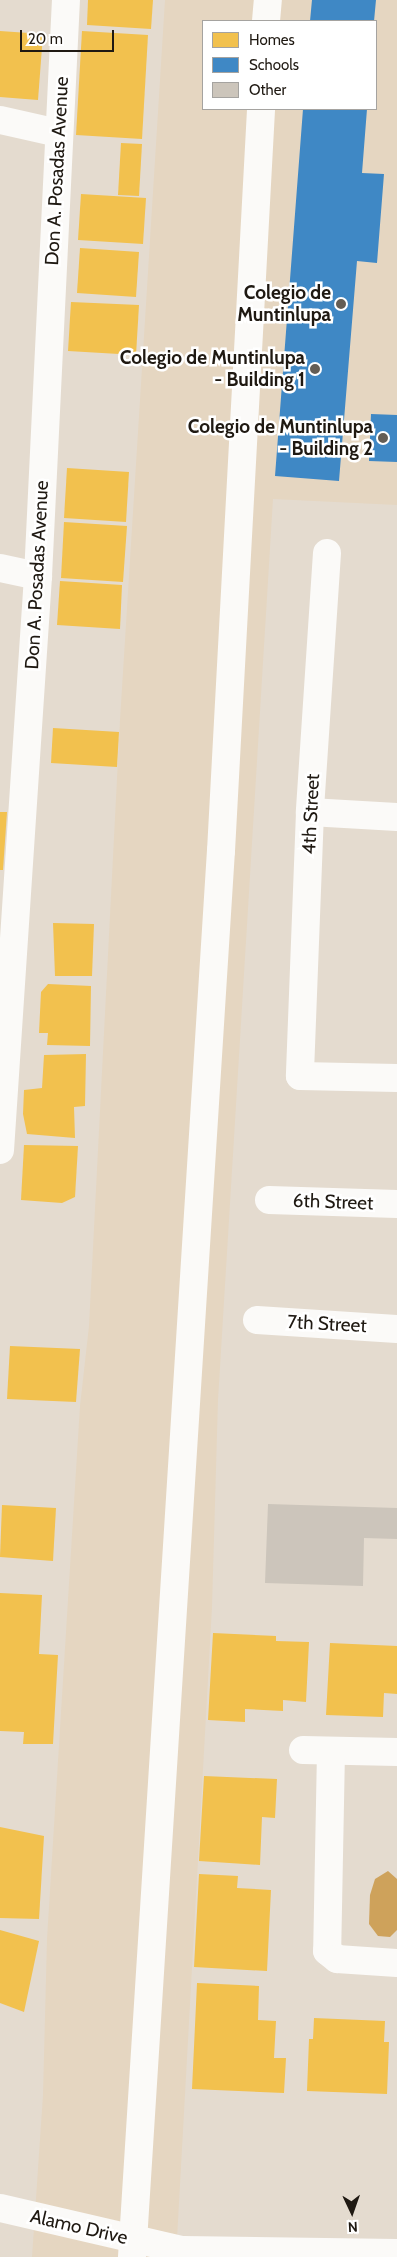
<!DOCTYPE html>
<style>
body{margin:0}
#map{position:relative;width:397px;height:2257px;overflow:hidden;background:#e4dbcf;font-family:Cabin,sans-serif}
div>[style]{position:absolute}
.built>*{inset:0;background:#e5d6c1}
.water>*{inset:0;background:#cea25b}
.homes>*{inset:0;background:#f2c14e}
.schools>*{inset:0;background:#3f88c5}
.building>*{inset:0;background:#ccc5bb}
.minor>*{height:28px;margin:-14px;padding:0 14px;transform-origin:14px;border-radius:14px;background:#fbfaf8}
.dots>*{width:14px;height:14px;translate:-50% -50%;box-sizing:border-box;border:2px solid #fff;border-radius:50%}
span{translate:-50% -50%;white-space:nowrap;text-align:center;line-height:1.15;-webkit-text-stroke:5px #fff;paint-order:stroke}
.street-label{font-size:19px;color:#1f1912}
.poi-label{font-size:19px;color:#1f1912;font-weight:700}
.right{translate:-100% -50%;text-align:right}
.legend{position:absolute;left:202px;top:20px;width:175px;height:90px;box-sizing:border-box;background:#fff;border:1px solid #a5a3a0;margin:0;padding:6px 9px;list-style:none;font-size:15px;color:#1f1912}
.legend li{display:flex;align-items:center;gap:10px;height:25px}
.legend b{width:25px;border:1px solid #a5a3a0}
.north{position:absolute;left:327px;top:2187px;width:50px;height:50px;-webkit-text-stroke:4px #fff;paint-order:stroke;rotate:177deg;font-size:14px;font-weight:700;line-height:20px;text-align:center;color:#1f1912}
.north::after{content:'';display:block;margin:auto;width:18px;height:22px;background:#1f1912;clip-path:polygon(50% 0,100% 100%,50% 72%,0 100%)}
.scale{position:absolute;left:20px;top:30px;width:94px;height:22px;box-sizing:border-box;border:2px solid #1f1912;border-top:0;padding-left:6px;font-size:15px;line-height:18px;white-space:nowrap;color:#1f1912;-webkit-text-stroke:4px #fff;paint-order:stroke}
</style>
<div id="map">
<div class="built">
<i style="clip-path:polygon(evenodd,165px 0,397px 0,397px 505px,273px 499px,218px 1400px,212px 1607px,176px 2257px,32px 2257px,43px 2095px,47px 1939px,80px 1406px,89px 1326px,120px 720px,165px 0,203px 21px,376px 21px,376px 109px,203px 109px,203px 21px)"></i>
</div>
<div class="water">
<i style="clip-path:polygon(388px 1871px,397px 1879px,397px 1930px,390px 1937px,378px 1936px,369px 1924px,370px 1895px,375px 1879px)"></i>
</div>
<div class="homes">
<i style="clip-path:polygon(88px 0,153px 0,151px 29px,87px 25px)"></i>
<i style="clip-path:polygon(0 31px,43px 34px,38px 100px,0 97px)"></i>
<i style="clip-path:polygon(82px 31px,148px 35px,142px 139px,76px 135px)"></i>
<i style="clip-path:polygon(121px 143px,142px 144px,139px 196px,118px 195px)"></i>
<i style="clip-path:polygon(81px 194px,146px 198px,143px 244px,78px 240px)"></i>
<i style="clip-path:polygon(80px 248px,139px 252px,136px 297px,77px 293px)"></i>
<i style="clip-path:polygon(71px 302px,139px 305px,136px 355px,68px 351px)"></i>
<i style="clip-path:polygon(67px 468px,129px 472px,126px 522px,64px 518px)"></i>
<i style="clip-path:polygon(64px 522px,127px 526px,123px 582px,61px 578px)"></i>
<i style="clip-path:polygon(60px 581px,122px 585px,120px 629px,57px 625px)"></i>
<i style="clip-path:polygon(53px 728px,119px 732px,117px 767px,51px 763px)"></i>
<i style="clip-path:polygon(0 812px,7px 812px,3px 870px,0 870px)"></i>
<i style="clip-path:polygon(53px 923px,94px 924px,92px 976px,55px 976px)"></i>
<i style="clip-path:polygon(48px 984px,91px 986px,90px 1046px,47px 1045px,48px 1033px,39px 1033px,41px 992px)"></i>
<i style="clip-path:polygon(86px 1054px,85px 1106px,74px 1107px,75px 1138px,27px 1134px,23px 1114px,24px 1090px,42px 1088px,44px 1055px)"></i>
<i style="clip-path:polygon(24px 1145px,78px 1146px,75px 1197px,62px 1203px,21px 1200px)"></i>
<i style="clip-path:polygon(10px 1346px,80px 1349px,76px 1402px,7px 1399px)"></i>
<i style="clip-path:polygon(2px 1505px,56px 1508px,53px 1561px,0 1557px)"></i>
<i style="clip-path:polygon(0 1593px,42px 1595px,39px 1654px,58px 1655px,53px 1744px,23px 1744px,24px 1732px,0 1731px)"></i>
<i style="clip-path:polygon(213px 1633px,276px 1636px,276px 1641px,309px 1642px,306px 1702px,283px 1700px,283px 1711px,245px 1709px,245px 1722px,208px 1720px)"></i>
<i style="clip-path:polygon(330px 1643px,397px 1646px,397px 1694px,384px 1693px,383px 1717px,326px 1715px)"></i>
<i style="clip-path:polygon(204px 1776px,277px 1779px,275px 1818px,262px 1817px,260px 1865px,199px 1861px)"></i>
<i style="clip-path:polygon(0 1827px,44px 1836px,39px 1919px,0 1918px)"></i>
<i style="clip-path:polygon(199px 1874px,238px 1876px,237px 1888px,271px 1890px,267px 1971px,194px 1967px)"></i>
<i style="clip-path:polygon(0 1930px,39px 1941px,24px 2012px,0 2003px)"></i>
<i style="clip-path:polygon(197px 1983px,259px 1986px,258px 2020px,276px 2021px,274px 2058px,286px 2058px,284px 2093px,192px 2089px)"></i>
<i style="clip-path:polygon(314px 2018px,385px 2021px,384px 2042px,389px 2042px,387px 2094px,307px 2091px,309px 2039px,313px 2039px)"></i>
</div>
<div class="schools">
<i style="clip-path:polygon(312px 0,376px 0,374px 21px,310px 21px)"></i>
<i style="clip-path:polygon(303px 109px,367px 109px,362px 173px,384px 174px,377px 263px,357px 261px,339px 481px,275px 476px)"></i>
<i style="clip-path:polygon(371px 414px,397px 415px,397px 462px,369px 461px)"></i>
</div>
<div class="building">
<i style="clip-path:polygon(268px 1504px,397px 1508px,397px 1539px,364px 1538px,363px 1586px,265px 1583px)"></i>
</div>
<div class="minor">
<i style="left:266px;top:21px;width:21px;rotate:-85deg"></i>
<i style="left:0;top:120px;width:59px;rotate:12.6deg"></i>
<i style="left:327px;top:553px;width:260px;rotate:93.8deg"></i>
<i style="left:310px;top:812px;width:264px;rotate:92.2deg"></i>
<i style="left:300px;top:1076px;width:97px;rotate:1.2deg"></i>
<i style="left:0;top:568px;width:39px;rotate:12deg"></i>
<i style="left:310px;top:812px;width:87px;rotate:3.3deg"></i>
<i style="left:0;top:1150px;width:575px;rotate:-86.21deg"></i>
<i style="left:38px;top:576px;width:577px;rotate:-87.22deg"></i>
<i style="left:269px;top:1200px;width:128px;rotate:1.8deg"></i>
<i style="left:257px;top:1320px;width:140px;rotate:3.7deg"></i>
<i style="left:303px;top:1750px;width:94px;rotate:1.2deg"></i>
<i style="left:331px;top:1751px;width:200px;rotate:91.1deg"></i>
<i style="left:327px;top:1951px;width:13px;rotate:39deg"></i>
<i style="left:337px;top:1959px;width:60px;rotate:3.8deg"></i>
<i style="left:0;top:2208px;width:187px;rotate:13deg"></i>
<i style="left:182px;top:2250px;width:215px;rotate:0.8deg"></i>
<i style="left:132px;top:2257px;width:1409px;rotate:-86.38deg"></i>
<i style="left:221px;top:851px;width:743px;rotate:-86.91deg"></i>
</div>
<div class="dots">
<i style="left:341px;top:304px;background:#645d54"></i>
<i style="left:315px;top:369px;background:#645d54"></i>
<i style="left:383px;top:438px;background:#645d54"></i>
</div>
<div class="street-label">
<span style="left:57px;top:171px;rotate:-87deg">Don A. Posadas Avenue</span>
<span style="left:37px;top:575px;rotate:-87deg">Don A. Posadas Avenue</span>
<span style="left:311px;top:814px;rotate:-87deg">4th Street</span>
<span style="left:333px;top:1202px;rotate:2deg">6th Street</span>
<span style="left:327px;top:1324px;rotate:3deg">7th Street</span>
<span style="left:79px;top:2227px;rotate:13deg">Alamo Drive</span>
</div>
<div class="poi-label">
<span class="right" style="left:331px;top:304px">Colegio de<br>Muntinlupa</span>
<span class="right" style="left:305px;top:369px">Colegio de Muntinlupa<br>- Building 1</span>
<span class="right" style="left:373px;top:438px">Colegio de Muntinlupa<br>- Building 2</span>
</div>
<ul class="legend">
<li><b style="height:14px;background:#f2c14e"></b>Homes</li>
<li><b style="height:14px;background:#3f88c5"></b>Schools</li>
<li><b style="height:14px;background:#ccc5bb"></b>Other</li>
</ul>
<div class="north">N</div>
<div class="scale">20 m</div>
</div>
